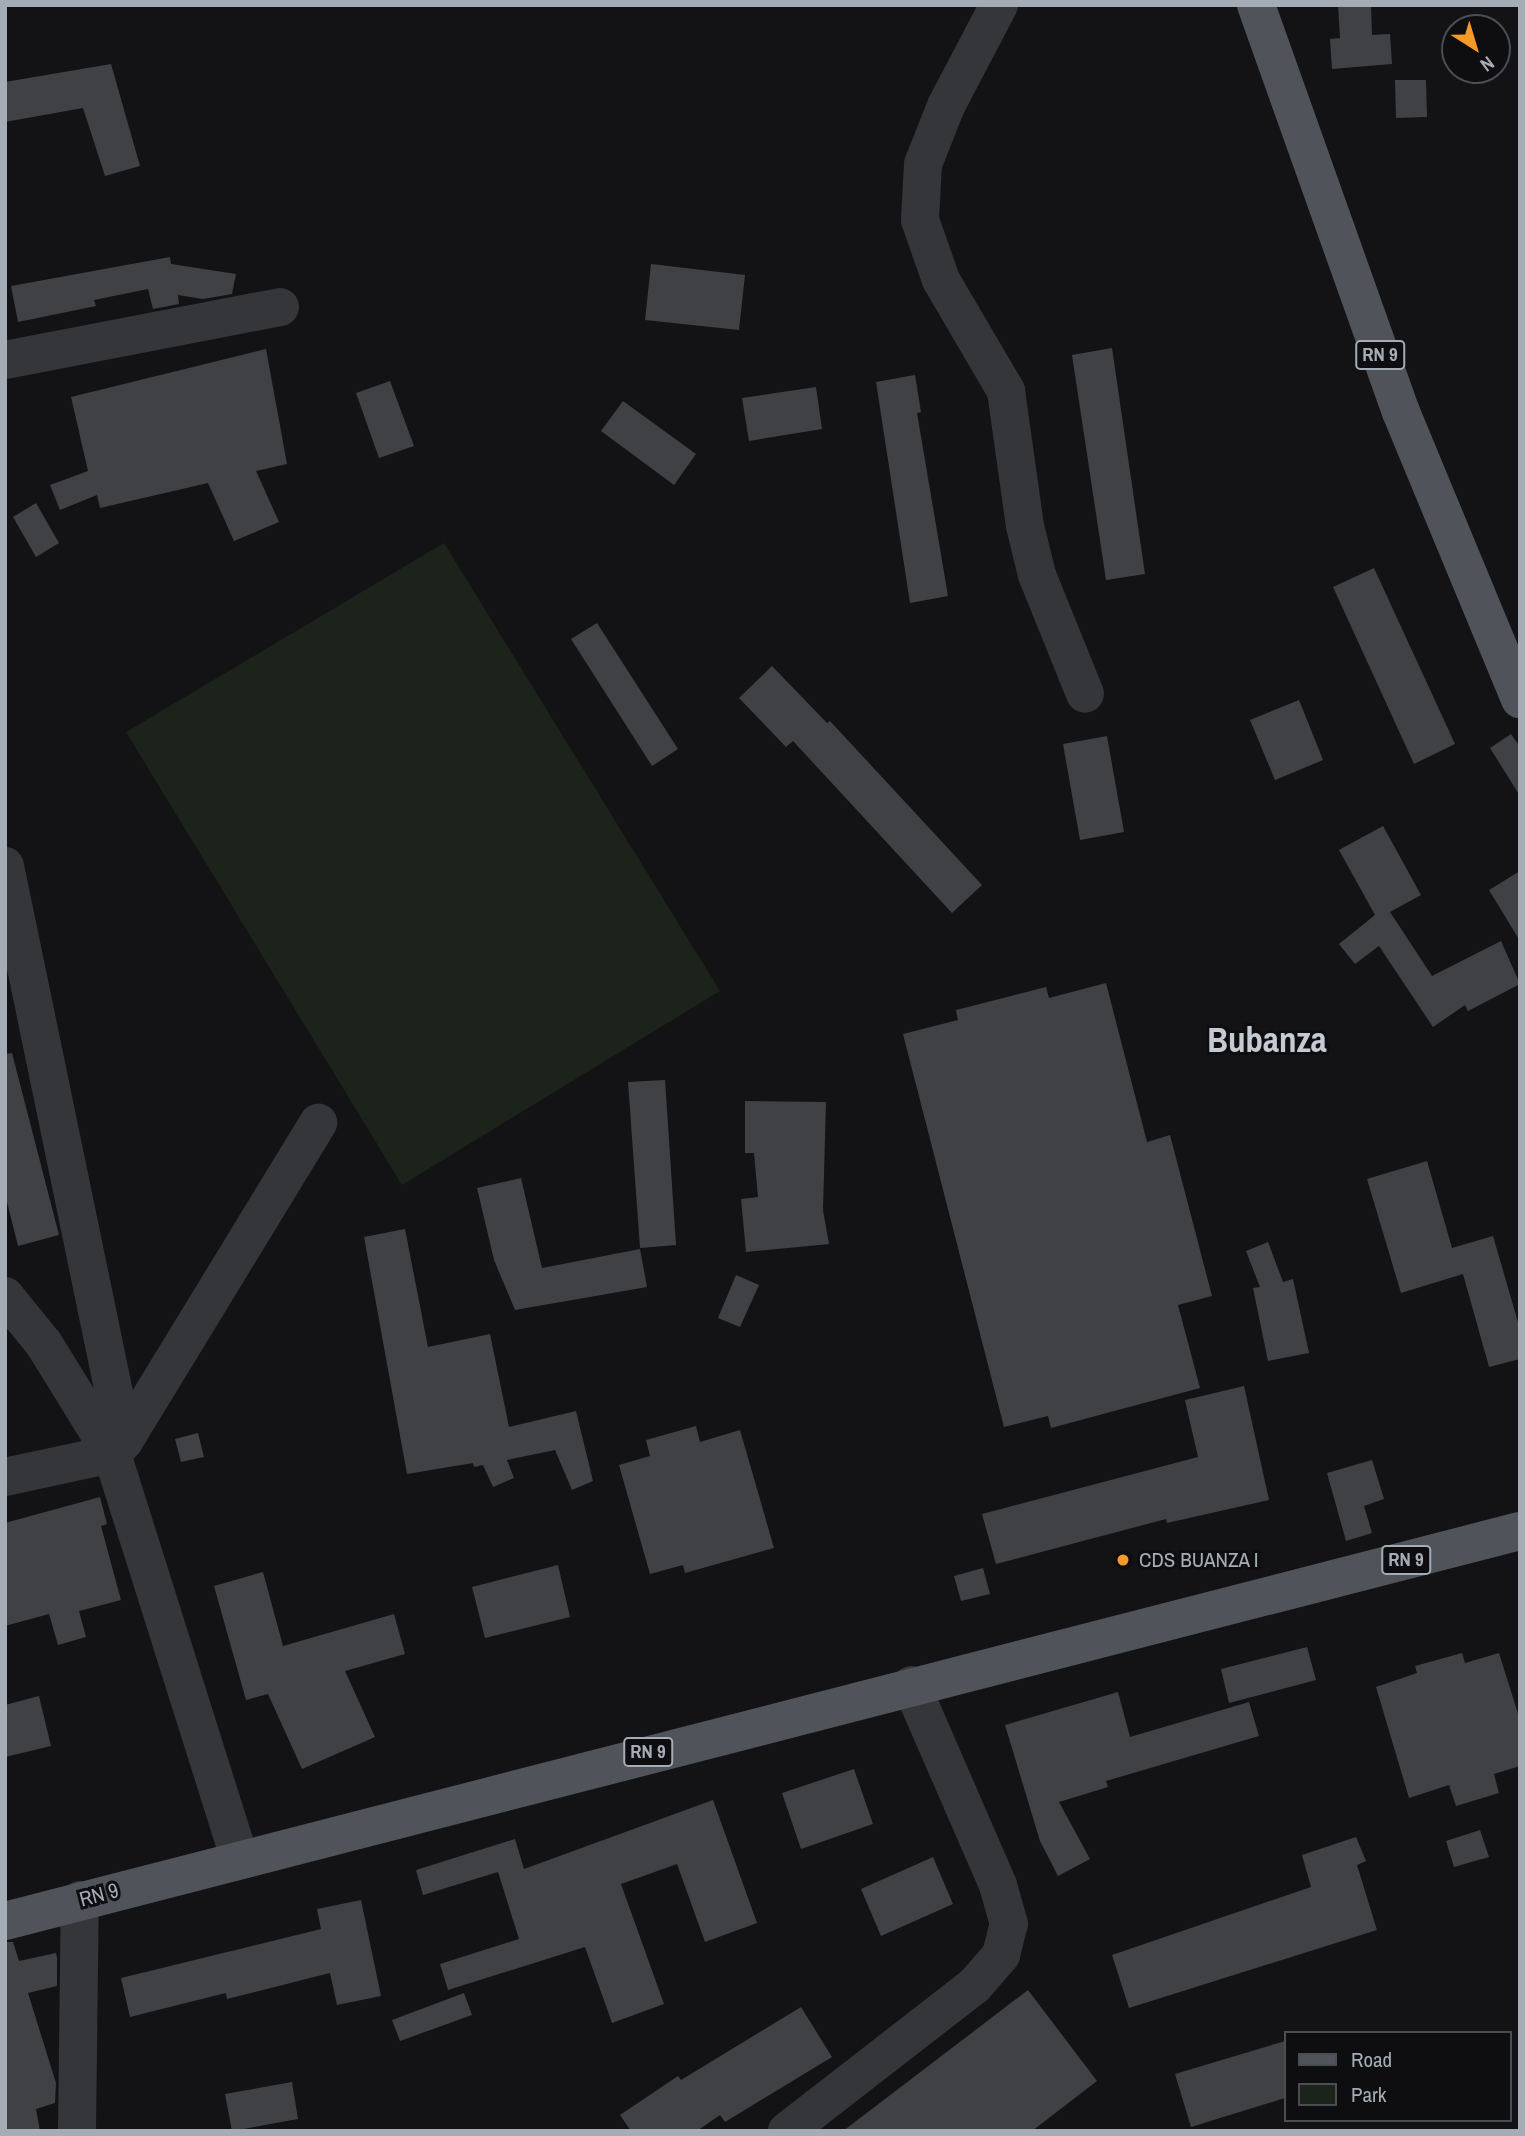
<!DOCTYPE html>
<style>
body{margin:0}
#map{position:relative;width:1525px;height:2136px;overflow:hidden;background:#131315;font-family:"Archivo Narrow",sans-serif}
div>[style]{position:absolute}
.green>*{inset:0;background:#1b231b}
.building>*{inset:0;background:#3f4145}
.minor>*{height:38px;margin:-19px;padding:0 19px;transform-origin:19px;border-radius:19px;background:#34363a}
.major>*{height:38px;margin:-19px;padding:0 19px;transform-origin:19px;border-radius:19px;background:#505359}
.dots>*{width:19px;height:19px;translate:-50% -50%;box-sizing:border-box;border:4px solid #0e0e10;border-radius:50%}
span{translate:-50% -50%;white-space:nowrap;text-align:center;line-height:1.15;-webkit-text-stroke:6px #0e0e10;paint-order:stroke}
.shield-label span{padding:2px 5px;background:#0e0e10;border:2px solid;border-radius:5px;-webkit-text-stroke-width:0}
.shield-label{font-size:19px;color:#a4acb6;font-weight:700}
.poi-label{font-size:21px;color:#a4acb6}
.left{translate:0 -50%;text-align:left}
.street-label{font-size:21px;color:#a4acb6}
.town-label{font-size:35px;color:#c5cad2;font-weight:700}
.frame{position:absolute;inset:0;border:7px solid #a4acb6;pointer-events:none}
.legend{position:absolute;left:1284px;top:2031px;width:228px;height:91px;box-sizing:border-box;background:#0e0e10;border:2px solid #4a4d52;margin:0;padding:9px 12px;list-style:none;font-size:21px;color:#a4acb6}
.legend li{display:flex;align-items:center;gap:14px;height:35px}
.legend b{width:35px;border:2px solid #4a4d52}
.north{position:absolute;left:1441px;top:14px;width:70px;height:70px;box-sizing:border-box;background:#0e0e10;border:2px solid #4a4d52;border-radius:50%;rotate:143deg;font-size:19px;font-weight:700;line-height:28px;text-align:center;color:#a4acb6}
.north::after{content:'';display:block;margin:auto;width:24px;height:32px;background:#f79929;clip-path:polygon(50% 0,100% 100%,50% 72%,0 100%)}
</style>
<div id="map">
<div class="green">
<i style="clip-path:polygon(444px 543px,720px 991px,402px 1185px,126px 732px)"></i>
</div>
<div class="building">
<i style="clip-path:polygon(1338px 5px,1371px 5px,1372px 35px,1390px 34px,1392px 64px,1332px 69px,1330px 39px,1340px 38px)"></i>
<i style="clip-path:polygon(111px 64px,140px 166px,105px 176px,83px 108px,5px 122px,5px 82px)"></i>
<i style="clip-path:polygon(1395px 80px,1426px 80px,1427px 117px,1396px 118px)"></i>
<i style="clip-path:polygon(170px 257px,171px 264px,236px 274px,232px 294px,203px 299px,178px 295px,179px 304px,153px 309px,148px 289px,94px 300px,96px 306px,18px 322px,11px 286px)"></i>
<i style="clip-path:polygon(651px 264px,745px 275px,739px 330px,645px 320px)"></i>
<i style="clip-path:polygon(1112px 348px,1145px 574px,1106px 580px,1072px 355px)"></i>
<i style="clip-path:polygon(266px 349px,287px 464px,256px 471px,279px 522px,234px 541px,208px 483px,100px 508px,97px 495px,60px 510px,50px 485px,88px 471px,71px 397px)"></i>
<i style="clip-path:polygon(915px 375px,921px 412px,917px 413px,948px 596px,910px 603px,876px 382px)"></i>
<i style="clip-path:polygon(390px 381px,414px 446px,379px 458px,356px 393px)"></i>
<i style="clip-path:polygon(816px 387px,822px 429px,749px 441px,742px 398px)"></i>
<i style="clip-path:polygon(623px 401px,696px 454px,674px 485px,601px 431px)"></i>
<i style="clip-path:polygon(36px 503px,59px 543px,36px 557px,13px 517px)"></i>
<i style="clip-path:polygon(1374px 568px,1455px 744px,1414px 764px,1333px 587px)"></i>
<i style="clip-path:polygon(597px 623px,678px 749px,652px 766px,571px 639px)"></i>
<i style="clip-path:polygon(772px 666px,827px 723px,830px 721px,982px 885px,952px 913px,793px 741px,786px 747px,739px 698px)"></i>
<i style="clip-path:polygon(1299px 700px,1323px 760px,1275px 780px,1250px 720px)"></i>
<i style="clip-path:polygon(1511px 734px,1520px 747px,1520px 796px,1490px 748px)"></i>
<i style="clip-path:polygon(1107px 736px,1124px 832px,1080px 840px,1063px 744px)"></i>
<i style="clip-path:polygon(1383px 826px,1421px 895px,1390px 912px,1432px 976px,1501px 941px,1520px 984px,1468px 1011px,1465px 1005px,1433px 1027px,1379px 946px,1355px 964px,1339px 944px,1375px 915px,1339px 850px)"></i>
<i style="clip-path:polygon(1520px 871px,1520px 941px,1489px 890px)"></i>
<i style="clip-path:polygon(1106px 983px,1147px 1142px,1170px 1135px,1212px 1296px,1178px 1305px,1200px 1388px,1051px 1428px,1048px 1416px,1004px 1427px,903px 1034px,958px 1020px,956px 1010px,1046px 987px,1049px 998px)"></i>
<i style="clip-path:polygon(12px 1053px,59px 1235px,18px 1246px,5px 1194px,5px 1054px)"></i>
<i style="clip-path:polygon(665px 1080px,676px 1245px,640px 1248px,628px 1082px)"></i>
<i style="clip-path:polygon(745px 1101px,826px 1102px,823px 1210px,829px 1244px,746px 1252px,741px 1199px,758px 1197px,754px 1153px,745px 1153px)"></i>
<i style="clip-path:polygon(1427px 1161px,1452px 1248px,1493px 1236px,1520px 1329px,1520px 1359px,1489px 1367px,1463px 1274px,1401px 1293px,1367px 1179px)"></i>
<i style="clip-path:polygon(521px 1178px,542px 1268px,640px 1249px,647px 1287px,515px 1310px,494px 1260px,477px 1188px)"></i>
<i style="clip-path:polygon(405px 1229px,428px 1347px,490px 1334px,509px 1427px,576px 1411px,593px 1481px,572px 1490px,555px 1450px,507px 1460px,514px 1478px,493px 1487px,483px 1465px,474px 1467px,473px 1463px,407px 1474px,364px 1237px)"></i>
<i style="clip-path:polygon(1268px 1242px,1283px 1282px,1293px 1279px,1309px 1353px,1268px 1361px,1253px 1288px,1260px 1287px,1246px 1251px)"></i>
<i style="clip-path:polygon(736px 1275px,759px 1285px,740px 1327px,718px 1318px)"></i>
<i style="clip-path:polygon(1244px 1386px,1269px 1500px,1167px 1523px,1166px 1519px,996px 1564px,982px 1514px,1198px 1457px,1185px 1400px)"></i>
<i style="clip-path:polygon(696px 1426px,700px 1442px,740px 1430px,774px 1548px,685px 1573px,683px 1565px,650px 1574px,619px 1465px,650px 1456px,646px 1440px)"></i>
<i style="clip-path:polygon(198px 1433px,204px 1457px,181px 1462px,175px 1439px)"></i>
<i style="clip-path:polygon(1372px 1460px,1384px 1499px,1364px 1506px,1372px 1533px,1346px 1541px,1327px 1473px)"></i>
<i style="clip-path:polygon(100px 1497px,107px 1524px,101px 1526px,121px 1600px,79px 1611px,86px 1637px,58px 1645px,49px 1614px,5px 1626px,5px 1523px)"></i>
<i style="clip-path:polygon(558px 1565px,570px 1617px,485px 1638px,472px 1587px)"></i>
<i style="clip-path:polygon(983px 1568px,990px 1594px,961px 1601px,954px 1576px)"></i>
<i style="clip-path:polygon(263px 1572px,283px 1646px,394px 1614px,405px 1654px,345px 1671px,375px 1737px,302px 1769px,268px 1694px,246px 1700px,214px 1586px)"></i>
<i style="clip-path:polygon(1307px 1647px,1316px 1680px,1229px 1703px,1221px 1669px)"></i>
<i style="clip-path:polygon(1462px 1653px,1465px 1663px,1499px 1653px,1520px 1720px,1520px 1766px,1494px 1774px,1499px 1793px,1456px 1806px,1449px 1785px,1409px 1798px,1376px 1687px,1417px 1673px,1415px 1666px)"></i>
<i style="clip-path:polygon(1118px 1692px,1130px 1737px,1249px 1702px,1259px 1736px,1106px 1781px,1108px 1787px,1059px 1802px,1090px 1859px,1058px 1876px,1040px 1841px,1005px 1725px)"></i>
<i style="clip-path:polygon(39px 1696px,51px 1746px,5px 1757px,5px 1705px)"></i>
<i style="clip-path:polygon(854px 1769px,873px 1824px,801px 1849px,782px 1793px)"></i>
<i style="clip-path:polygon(713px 1800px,757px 1923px,705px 1942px,677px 1864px,621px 1884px,664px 2004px,612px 2023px,585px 1947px,448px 1990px,440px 1964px,519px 1939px,498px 1872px,423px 1895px,416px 1870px,515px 1839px,524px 1869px)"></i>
<i style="clip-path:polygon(1480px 1830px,1489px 1857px,1454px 1867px,1446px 1841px)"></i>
<i style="clip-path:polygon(1356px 1837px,1366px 1861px,1357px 1865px,1377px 1930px,1129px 2008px,1112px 1955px,1311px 1887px,1302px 1855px)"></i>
<i style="clip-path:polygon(933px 1857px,953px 1904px,881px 1936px,861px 1889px)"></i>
<i style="clip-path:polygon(361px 1900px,381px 1996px,337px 2005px,330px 1973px,227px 1999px,226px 1993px,130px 2017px,121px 1978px,321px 1929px,317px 1909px)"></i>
<i style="clip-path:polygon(5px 1942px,13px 1942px,19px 1961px,56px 1953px,57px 1958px,57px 1986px,28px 1993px,56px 2083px,55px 2103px,36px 2109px,40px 2131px,5px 2131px)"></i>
<i style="clip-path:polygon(1028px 1990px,1097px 2081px,1032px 2131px,843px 2131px)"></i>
<i style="clip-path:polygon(464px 1993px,472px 2015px,400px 2041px,392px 2020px)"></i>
<i style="clip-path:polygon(801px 2007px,832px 2057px,725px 2122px,720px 2115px,697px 2131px,631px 2131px,620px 2115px,678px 2076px,681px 2080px)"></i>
<i style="clip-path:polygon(1285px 2041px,1285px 2098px,1191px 2127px,1175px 2074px)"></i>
<i style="clip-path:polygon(292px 2082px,298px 2119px,232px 2131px,225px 2094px)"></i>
</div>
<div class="minor">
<i style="left:999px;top:5px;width:114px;rotate:117.7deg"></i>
<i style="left:946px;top:106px;width:62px;rotate:111.6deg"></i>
<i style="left:923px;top:164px;width:56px;rotate:93.1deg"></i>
<i style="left:920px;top:220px;width:64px;rotate:70.7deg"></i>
<i style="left:941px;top:280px;width:129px;rotate:59.6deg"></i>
<i style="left:1006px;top:391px;width:136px;rotate:82deg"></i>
<i style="left:1025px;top:526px;width:50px;rotate:76.2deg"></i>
<i style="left:1037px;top:575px;width:128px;rotate:68deg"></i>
<i style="left:5px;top:360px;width:280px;rotate:-10.9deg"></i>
<i style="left:5px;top:866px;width:587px;rotate:78.31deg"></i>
<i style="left:124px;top:1441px;width:18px;rotate:133deg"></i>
<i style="left:112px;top:1454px;width:423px;rotate:72.5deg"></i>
<i style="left:5px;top:1296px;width:62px;rotate:50.9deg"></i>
<i style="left:44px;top:1344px;width:129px;rotate:58.3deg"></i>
<i style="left:112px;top:1454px;width:109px;rotate:167.9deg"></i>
<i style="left:124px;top:1441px;width:373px;rotate:-58.6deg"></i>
<i style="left:77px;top:2131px;width:231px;rotate:-89.3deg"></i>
<i style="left:787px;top:2131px;width:238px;rotate:-37.8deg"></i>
<i style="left:975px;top:1985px;width:40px;rotate:-49deg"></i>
<i style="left:1001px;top:1955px;width:32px;rotate:-76deg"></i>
<i style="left:1009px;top:1924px;width:41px;rotate:-105.8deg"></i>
<i style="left:998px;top:1885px;width:218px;rotate:-113.5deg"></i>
</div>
<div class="major">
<i style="left:1256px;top:5px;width:432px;rotate:70.4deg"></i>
<i style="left:1401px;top:412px;width:311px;rotate:67.5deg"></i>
<i style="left:5px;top:1921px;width:1564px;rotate:-14.44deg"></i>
</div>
<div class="dots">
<i style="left:1123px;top:1560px;background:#f79929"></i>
</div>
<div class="shield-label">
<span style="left:1380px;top:355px">RN 9</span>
<span style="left:1406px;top:1560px">RN 9</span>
<span style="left:648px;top:1752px">RN 9</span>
</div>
<div class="poi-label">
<span class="left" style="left:1139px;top:1560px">CDS BUANZA I</span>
</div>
<div class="street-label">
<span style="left:99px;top:1895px;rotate:-15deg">RN 9</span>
</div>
<div class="town-label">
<span style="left:1267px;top:1040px">Bubanza</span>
</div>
<div class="frame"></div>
<ul class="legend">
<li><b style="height:9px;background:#505359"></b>Road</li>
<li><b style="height:19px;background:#1b231b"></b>Park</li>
</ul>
<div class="north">N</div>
</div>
